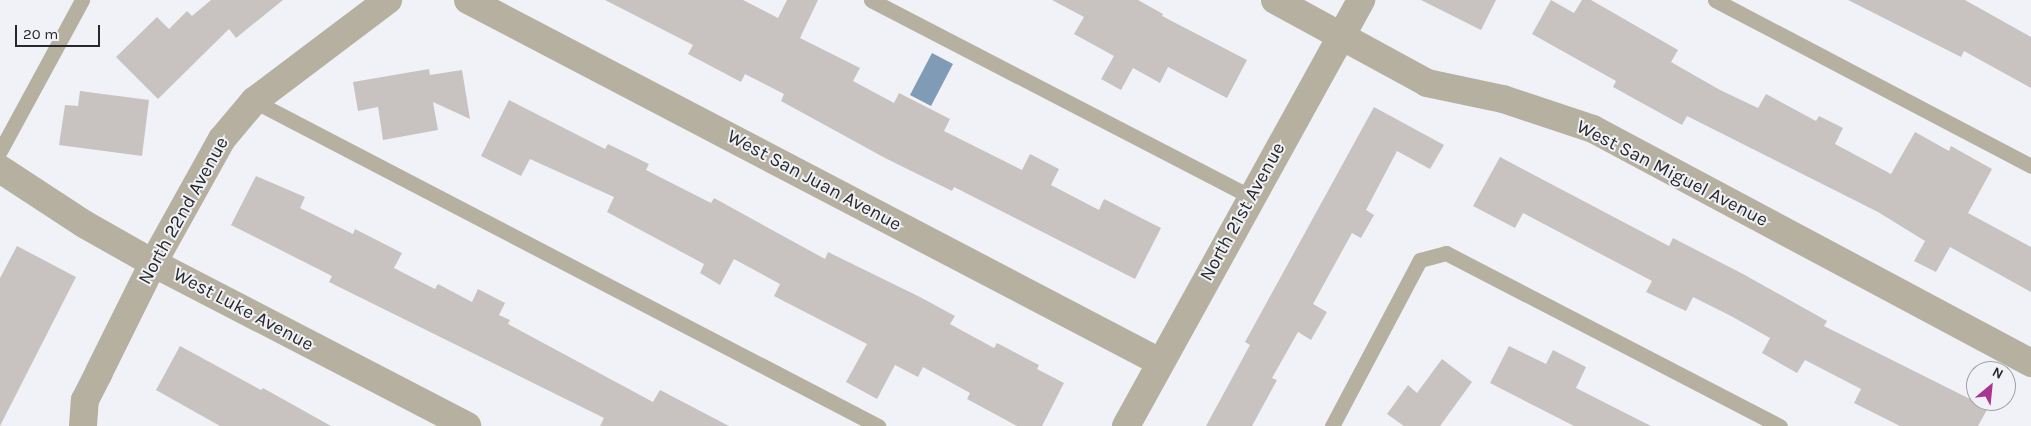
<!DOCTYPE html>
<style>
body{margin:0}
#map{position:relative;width:2031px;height:426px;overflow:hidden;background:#f1f2f7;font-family:Karla,sans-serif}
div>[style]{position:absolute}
.water>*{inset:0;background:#809bb6}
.building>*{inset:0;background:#c8c3c0}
.service>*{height:15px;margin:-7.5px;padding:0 7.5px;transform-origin:7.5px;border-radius:7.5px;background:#b6b0a0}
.minor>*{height:28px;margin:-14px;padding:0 14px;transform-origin:14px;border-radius:14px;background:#b6b0a0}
.tertiary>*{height:28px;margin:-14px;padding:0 14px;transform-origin:14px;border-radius:14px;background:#b6b0a0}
span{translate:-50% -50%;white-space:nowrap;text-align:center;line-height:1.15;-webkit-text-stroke:4px #f1f2f7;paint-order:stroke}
.street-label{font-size:19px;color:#28282a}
.north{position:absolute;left:1966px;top:361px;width:50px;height:50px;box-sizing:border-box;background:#f1f2f7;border:1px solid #a1a1a5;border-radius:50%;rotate:28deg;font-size:14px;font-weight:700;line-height:20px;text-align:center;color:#28282a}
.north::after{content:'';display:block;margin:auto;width:18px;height:22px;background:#a9358e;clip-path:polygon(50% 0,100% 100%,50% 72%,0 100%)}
.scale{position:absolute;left:15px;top:25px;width:85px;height:22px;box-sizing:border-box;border:2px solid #28282a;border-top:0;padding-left:6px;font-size:15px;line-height:18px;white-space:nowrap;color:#28282a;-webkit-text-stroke:4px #f1f2f7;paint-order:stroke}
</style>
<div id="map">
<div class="water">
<i style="clip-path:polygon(932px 53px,953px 64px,931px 106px,910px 95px)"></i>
</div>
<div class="building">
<i style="clip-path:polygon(211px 0,283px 0,236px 38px,229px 29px,158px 99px,116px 57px,157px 17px,169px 29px,187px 11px,192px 16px)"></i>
<i style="clip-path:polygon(605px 0,743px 0,778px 18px,787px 0,818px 0,800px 38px,860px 68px,853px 81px,894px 103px,899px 93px,950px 119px,944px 131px,1022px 170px,1030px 154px,1059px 169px,1051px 185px,1099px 210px,1104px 199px,1161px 228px,1135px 279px,954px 187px,952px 191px,885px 158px,781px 101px,784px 94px,745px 74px,741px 82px,688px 54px,693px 45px)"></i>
<i style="clip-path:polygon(1052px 0,1138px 0,1163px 14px,1162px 16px,1247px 60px,1227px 98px,1168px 67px,1160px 83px,1133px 68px,1121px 90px,1101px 79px,1114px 56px,1074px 34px,1084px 17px)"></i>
<i style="clip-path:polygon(1421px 0,1496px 0,1481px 30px)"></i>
<i style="clip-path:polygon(1551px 0,1574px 13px,1582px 0,1591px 0,1678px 50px,1671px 62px,1720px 90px,1758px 108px,1766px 94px,1816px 121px,1819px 116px,1843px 128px,1835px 144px,1891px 174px,1915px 132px,1949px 151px,1951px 146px,1992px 169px,1968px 213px,2031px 247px,2031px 292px,1950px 247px,1936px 272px,1914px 261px,1925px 241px,1878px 212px,1687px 116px,1682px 125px,1613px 87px,1616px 81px,1532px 34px)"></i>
<i style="clip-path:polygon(1848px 0,1965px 0,2031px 37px,2031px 88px,1964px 51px,1961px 57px)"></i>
<i style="clip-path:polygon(429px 69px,430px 75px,462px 70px,470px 119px,433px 102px,438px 130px,383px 140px,378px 107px,358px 111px,353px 82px)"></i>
<i style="clip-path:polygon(80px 91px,149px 100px,142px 156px,59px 145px,65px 105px,78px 106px)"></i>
<i style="clip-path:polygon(509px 100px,605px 149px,608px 144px,649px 164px,646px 170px,711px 203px,714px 198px,825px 259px,828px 252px,920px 297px,955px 316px,950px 324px,994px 348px,997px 343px,1039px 365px,1037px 369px,1064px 383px,1042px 426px,1017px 426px,967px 399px,970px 393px,923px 367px,918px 377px,895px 365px,877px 399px,846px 382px,867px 344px,774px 296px,780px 284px,734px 259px,720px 285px,700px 273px,704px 264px,607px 212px,614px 197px,530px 159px,521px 176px,481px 156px)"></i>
<i style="clip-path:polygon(1374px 107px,1444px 145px,1430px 169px,1397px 151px,1366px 210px,1374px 215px,1361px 238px,1352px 233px,1313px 304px,1327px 312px,1311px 340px,1298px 332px,1272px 378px,1277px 380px,1252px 426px,1206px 426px,1250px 345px,1245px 342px)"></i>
<i style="clip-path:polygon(1500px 157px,1669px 246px,1673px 238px,1743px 274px,1827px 321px,1824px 326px,1988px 408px,1978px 426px,1900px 426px,1854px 403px,1861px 389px,1805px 360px,1797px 373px,1762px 353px,1770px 338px,1731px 316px,1693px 297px,1686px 311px,1646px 292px,1652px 281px,1523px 213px,1515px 228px,1473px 206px)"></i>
<i style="clip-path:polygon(256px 176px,305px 197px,300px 208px,353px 234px,355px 229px,402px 253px,394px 268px,435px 289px,438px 284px,472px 302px,478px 289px,505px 303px,499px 315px,510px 320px,508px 324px,653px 402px,660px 390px,729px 426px,600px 426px,604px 418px,329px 282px,332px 276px,231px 225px)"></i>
<i style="clip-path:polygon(17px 246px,76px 277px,0 426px,0 278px)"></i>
<i style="clip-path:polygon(180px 346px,261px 390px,263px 388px,331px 426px,220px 426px,156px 390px)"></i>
<i style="clip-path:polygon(1509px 346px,1546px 364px,1553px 350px,1586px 367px,1576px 388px,1651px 426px,1574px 426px,1490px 383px)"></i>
<i style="clip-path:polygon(1442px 359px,1472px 382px,1440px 426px,1404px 426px,1387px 414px,1408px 385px,1417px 393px)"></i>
</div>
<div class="service">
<i style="left:871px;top:0;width:428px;rotate:27.4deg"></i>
<i style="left:1715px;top:0;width:357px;rotate:27.7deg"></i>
<i style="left:254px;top:101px;width:704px;rotate:27.51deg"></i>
<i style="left:0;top:151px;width:172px;rotate:-61.5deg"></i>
<i style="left:1332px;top:426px;width:188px;rotate:-62.1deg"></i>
<i style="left:1420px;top:260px;width:27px;rotate:-15deg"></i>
<i style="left:1446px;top:253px;width:376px;rotate:27.4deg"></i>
</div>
<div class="minor">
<i style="left:468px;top:0;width:781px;rotate:27.62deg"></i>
<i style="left:1275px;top:0;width:173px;rotate:28.6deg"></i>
<i style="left:1427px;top:83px;width:78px;rotate:11.9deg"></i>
<i style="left:1503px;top:99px;width:95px;rotate:18.4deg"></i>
<i style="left:1593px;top:129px;width:497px;rotate:28.1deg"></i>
<i style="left:0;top:169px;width:100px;rotate:33.2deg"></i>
<i style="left:84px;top:224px;width:79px;rotate:29.5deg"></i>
<i style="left:153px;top:263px;width:354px;rotate:27.4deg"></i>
<i style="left:83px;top:426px;width:26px;rotate:-86deg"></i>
<i style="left:85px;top:400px;width:31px;rotate:-63deg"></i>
<i style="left:99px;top:372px;width:122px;rotate:-63.6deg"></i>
<i style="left:153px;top:263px;width:142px;rotate:-60.9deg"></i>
<i style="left:222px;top:139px;width:50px;rotate:-49.9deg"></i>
<i style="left:254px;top:101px;width:168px;rotate:-37deg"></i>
</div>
<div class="tertiary">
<i style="left:1126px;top:426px;width:487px;rotate:-61.1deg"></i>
</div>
<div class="street-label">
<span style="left:1672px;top:174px;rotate:27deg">West San Miguel Avenue</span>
<span style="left:814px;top:181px;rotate:28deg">West San Juan Avenue</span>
<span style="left:184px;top:211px;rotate:-61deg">North 22nd Avenue</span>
<span style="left:1243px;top:212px;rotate:-61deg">North 21st Avenue</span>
<span style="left:243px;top:310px;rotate:28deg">West Luke Avenue</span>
</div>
<div class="north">N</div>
<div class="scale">20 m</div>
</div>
